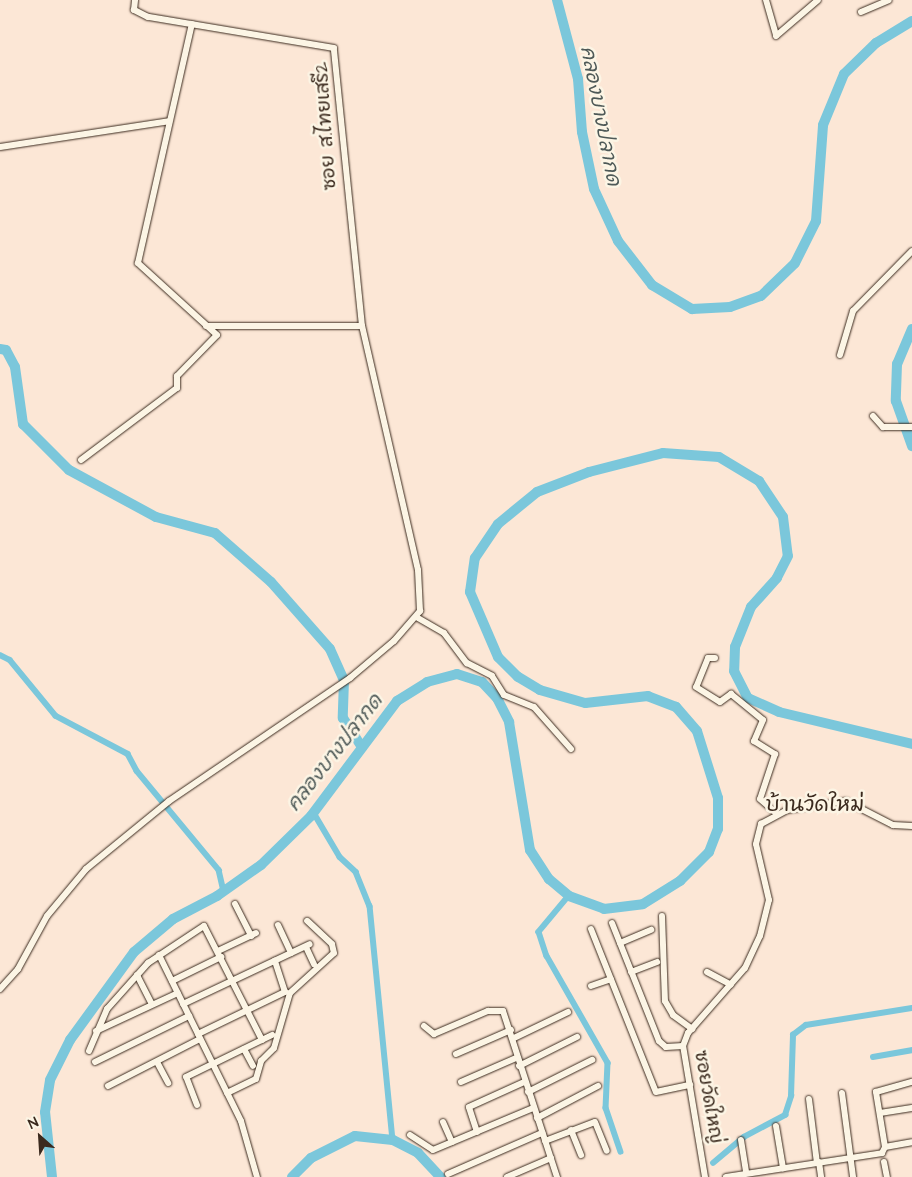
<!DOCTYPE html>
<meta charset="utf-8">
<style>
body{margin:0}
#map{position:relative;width:912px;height:1177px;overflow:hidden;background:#fce7d6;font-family:"Architects Daughter","Playpen Sans Thai",sans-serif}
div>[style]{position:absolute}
.canal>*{height:5.5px;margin:-2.75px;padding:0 2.75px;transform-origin:2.75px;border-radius:2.75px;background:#7bc7db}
.river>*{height:10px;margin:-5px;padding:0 5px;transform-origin:5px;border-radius:5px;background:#7bc7db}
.roads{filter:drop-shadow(0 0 1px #3b2a1e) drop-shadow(0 0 1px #3b2a1e)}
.minor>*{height:6px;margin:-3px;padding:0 3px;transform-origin:3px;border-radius:3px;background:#fcf5e5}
span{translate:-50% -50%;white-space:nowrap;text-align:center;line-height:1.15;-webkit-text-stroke:5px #fcf5e5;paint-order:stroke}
.street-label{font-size:19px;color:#3b2a1e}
.water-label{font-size:20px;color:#4e5957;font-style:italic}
.quarter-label{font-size:21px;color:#3b2a1e}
.north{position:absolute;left:15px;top:1112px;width:50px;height:50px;-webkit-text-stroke:4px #fcf5e5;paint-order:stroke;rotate:334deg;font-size:14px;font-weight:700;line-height:20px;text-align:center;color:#3b2a1e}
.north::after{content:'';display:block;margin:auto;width:18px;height:22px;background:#3b2a1e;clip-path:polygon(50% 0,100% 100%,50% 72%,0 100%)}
</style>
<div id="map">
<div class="canal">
<i style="left:0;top:655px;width:11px;rotate:27deg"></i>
<i style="left:10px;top:660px;width:72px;rotate:50.6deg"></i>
<i style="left:56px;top:716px;width:81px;rotate:27.8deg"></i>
<i style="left:128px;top:754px;width:19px;rotate:62deg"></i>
<i style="left:137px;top:771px;width:129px;rotate:50.4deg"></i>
<i style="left:219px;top:870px;width:22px;rotate:77deg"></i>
<i style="left:314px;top:813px;width:51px;rotate:59.4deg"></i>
<i style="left:340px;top:857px;width:22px;rotate:43deg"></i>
<i style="left:356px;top:872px;width:37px;rotate:68deg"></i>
<i style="left:370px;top:906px;width:235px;rotate:84.4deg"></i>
<i style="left:569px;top:896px;width:47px;rotate:129.8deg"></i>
<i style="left:539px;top:932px;width:25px;rotate:72deg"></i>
<i style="left:547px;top:956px;width:123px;rotate:60.3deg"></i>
<i style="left:608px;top:1063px;width:45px;rotate:92.5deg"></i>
<i style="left:606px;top:1108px;width:46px;rotate:71.2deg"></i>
<i style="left:873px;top:1057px;width:40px;rotate:-10deg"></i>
<i style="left:713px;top:1163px;width:40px;rotate:-40deg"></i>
<i style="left:744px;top:1137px;width:47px;rotate:-28.2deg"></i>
<i style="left:785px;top:1115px;width:20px;rotate:-72deg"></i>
<i style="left:791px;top:1096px;width:61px;rotate:-88.1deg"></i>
<i style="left:793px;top:1035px;width:16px;rotate:-38deg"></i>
<i style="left:806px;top:1025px;width:107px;rotate:-9.1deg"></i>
</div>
<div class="river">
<i style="left:557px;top:0;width:82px;rotate:75.1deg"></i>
<i style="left:578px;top:79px;width:53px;rotate:85.7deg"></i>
<i style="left:582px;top:132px;width:58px;rotate:78.1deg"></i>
<i style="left:594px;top:189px;width:57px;rotate:65.2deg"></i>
<i style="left:618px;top:241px;width:56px;rotate:52.3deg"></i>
<i style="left:652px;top:285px;width:47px;rotate:31deg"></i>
<i style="left:692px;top:309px;width:38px;rotate:-3deg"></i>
<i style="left:730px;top:307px;width:33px;rotate:-20deg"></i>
<i style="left:761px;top:296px;width:47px;rotate:-44.1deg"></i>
<i style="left:795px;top:263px;width:47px;rotate:-63.4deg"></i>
<i style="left:816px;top:221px;width:96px;rotate:-85.8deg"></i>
<i style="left:823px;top:125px;width:55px;rotate:-67.6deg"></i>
<i style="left:844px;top:74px;width:45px;rotate:-44.1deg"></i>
<i style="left:876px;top:43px;width:42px;rotate:-31.4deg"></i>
<i style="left:912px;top:329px;width:38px;rotate:113deg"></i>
<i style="left:897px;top:364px;width:37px;rotate:92deg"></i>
<i style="left:896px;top:401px;width:48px;rotate:70.4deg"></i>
<i style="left:0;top:349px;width:6px;rotate:9deg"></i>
<i style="left:6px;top:350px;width:19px;rotate:62deg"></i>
<i style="left:15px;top:367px;width:58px;rotate:82deg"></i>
<i style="left:23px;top:424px;width:65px;rotate:45deg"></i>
<i style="left:69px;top:470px;width:99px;rotate:28.4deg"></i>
<i style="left:156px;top:517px;width:61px;rotate:15.2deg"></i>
<i style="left:215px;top:533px;width:74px;rotate:41.2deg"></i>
<i style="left:271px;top:582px;width:89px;rotate:48.6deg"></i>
<i style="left:330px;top:649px;width:34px;rotate:66deg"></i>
<i style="left:344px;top:680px;width:38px;rotate:92deg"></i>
<i style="left:343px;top:718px;width:35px;rotate:57deg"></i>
<i style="left:52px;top:1177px;width:65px;rotate:-96.1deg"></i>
<i style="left:45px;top:1112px;width:32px;rotate:-81deg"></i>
<i style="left:50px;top:1080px;width:45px;rotate:-63.4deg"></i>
<i style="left:70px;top:1040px;width:109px;rotate:-54deg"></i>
<i style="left:134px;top:952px;width:51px;rotate:-40.2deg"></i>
<i style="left:173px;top:919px;width:50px;rotate:-27.6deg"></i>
<i style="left:217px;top:896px;width:54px;rotate:-35.2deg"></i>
<i style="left:261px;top:865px;width:70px;rotate:-44.4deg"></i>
<i style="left:311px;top:816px;width:144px;rotate:-53.2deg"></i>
<i style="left:397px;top:701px;width:36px;rotate:-32deg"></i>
<i style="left:427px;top:682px;width:31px;rotate:-15deg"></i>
<i style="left:457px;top:674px;width:26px;rotate:18deg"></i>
<i style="left:482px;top:682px;width:22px;rotate:47deg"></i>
<i style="left:497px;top:698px;width:27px;rotate:63deg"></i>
<i style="left:509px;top:722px;width:130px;rotate:80.7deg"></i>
<i style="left:530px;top:850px;width:35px;rotate:57deg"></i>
<i style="left:549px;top:879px;width:26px;rotate:40deg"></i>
<i style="left:569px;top:896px;width:37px;rotate:20deg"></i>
<i style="left:604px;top:909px;width:39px;rotate:-7deg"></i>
<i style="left:643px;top:904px;width:44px;rotate:-31.9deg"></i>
<i style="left:680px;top:881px;width:41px;rotate:-45deg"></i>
<i style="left:709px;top:852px;width:25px;rotate:-69deg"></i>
<i style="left:718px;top:829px;width:31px;rotate:-90deg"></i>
<i style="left:718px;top:798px;width:70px;rotate:-107.4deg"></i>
<i style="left:697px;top:731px;width:32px;rotate:-131deg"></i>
<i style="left:676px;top:707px;width:30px;rotate:-159deg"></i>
<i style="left:648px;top:696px;width:63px;rotate:173.7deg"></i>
<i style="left:585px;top:703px;width:47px;rotate:-163.9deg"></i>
<i style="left:540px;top:690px;width:26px;rotate:-149deg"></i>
<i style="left:518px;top:677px;width:28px;rotate:-135deg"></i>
<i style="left:498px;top:657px;width:71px;rotate:-113.3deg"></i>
<i style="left:470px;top:592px;width:34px;rotate:-82deg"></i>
<i style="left:475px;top:558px;width:41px;rotate:-55.9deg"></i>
<i style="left:498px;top:524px;width:50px;rotate:-39.4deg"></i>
<i style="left:537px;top:492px;width:56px;rotate:-21deg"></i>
<i style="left:589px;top:472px;width:76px;rotate:-14.4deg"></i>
<i style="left:663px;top:453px;width:56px;rotate:4.1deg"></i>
<i style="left:719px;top:457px;width:47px;rotate:31deg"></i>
<i style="left:759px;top:481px;width:43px;rotate:56.3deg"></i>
<i style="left:783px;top:517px;width:39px;rotate:83deg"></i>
<i style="left:788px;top:556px;width:25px;rotate:117deg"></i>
<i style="left:777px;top:578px;width:39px;rotate:132deg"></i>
<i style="left:751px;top:607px;width:43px;rotate:111.8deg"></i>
<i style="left:735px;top:647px;width:24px;rotate:92deg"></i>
<i style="left:734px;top:671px;width:30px;rotate:63deg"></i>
<i style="left:748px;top:698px;width:34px;rotate:24deg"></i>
<i style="left:779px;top:712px;width:137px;rotate:13.5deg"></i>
<i style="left:292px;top:1177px;width:27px;rotate:-45deg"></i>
<i style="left:311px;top:1158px;width:49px;rotate:-26.6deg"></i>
<i style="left:355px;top:1136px;width:38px;rotate:6deg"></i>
<i style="left:393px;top:1140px;width:28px;rotate:27deg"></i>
<i style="left:418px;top:1153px;width:33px;rotate:47deg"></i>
</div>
<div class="roads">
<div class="minor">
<i style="left:766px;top:0;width:37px;rotate:74deg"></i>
<i style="left:776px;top:36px;width:55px;rotate:-40.6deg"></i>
<i style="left:861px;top:12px;width:30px;rotate:-23deg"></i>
<i style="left:0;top:147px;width:171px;rotate:-8.7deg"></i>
<i style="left:206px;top:326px;width:156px"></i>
<i style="left:840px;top:355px;width:46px;rotate:-73.5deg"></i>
<i style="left:853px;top:311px;width:84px;rotate:-45.5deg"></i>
<i style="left:873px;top:416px;width:15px;rotate:48deg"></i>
<i style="left:883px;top:427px;width:29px"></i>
<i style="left:81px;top:460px;width:120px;rotate:-36.9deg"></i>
<i style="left:177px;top:388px;width:12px;rotate:-90deg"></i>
<i style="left:177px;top:376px;width:57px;rotate:-45.7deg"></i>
<i style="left:217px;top:335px;width:107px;rotate:-137.7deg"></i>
<i style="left:138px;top:263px;width:245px;rotate:-77.3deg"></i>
<i style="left:418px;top:618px;width:30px;rotate:30deg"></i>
<i style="left:444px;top:633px;width:38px;rotate:53deg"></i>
<i style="left:467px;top:663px;width:28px;rotate:27deg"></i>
<i style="left:492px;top:676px;width:22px;rotate:58deg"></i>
<i style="left:504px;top:695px;width:32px;rotate:22deg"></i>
<i style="left:534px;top:707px;width:56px;rotate:48.6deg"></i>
<i style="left:715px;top:658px;width:7px;rotate:180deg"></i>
<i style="left:708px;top:658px;width:31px;rotate:112deg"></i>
<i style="left:696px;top:687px;width:28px;rotate:32deg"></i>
<i style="left:720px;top:702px;width:14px;rotate:-36deg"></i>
<i style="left:731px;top:694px;width:41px;rotate:39.1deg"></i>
<i style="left:763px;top:720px;width:23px;rotate:113deg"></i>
<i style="left:754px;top:741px;width:25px;rotate:32deg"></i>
<i style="left:775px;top:754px;width:47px;rotate:108.4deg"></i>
<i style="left:760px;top:799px;width:21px;rotate:41deg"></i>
<i style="left:235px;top:904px;width:36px;rotate:63deg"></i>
<i style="left:662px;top:916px;width:85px;rotate:88deg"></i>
<i style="left:665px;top:1001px;width:16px;rotate:60deg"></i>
<i style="left:673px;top:1015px;width:24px;rotate:36deg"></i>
<i style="left:612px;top:923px;width:127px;rotate:68.3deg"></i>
<i style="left:659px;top:1041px;width:9px;rotate:41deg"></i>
<i style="left:666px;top:1047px;width:17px;rotate:-3deg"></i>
<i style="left:278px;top:925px;width:31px;rotate:65deg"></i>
<i style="left:591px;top:929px;width:175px;rotate:68.3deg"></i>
<i style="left:656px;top:1092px;width:35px;rotate:-12deg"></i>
<i style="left:620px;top:943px;width:34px;rotate:-23deg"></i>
<i style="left:306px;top:947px;width:19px;rotate:65deg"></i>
<i style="left:218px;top:951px;width:42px;rotate:-25.3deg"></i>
<i style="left:159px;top:955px;width:185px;rotate:63.7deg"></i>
<i style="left:241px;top:1121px;width:58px;rotate:74.1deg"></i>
<i style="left:631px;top:972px;width:28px;rotate:-21deg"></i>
<i style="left:707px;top:972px;width:27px;rotate:28deg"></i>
<i style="left:137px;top:975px;width:33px;rotate:63deg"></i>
<i style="left:172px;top:981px;width:55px;rotate:-26.1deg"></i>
<i style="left:591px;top:986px;width:21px;rotate:-19deg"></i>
<i style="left:0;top:989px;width:27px;rotate:-48deg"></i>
<i style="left:18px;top:969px;width:60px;rotate:-61.3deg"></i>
<i style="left:47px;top:916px;width:61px;rotate:-50.3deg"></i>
<i style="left:86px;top:869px;width:107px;rotate:-39.3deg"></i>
<i style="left:169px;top:801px;width:219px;rotate:-34.2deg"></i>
<i style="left:350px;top:678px;width:57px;rotate:-40.1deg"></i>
<i style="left:394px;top:641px;width:40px;rotate:-49deg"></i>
<i style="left:420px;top:611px;width:41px;rotate:-92.8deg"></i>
<i style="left:418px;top:570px;width:250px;rotate:-102.9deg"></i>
<i style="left:362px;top:326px;width:279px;rotate:-95.8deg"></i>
<i style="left:334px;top:48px;width:189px;rotate:-170.5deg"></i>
<i style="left:148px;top:17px;width:16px;rotate:-153deg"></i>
<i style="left:134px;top:10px;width:10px;rotate:-84deg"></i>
<i style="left:183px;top:1004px;width:140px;rotate:-25.3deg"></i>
<i style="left:424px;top:1026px;width:13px;rotate:39deg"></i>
<i style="left:434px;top:1034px;width:59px;rotate:-23.1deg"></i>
<i style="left:488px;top:1011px;width:15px"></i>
<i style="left:503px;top:1011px;width:175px;rotate:72deg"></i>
<i style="left:96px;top:1031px;width:90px;rotate:-24.9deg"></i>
<i style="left:198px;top:1034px;width:97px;rotate:-25.8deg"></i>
<i style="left:285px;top:992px;width:33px;rotate:-108deg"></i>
<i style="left:514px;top:1038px;width:60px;rotate:-25.7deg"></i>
<i style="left:244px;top:1049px;width:19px;rotate:62deg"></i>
<i style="left:89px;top:1051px;width:46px;rotate:-66.8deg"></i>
<i style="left:107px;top:1009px;width:62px;rotate:-48.3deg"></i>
<i style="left:148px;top:963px;width:67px;rotate:-33.5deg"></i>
<i style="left:204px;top:926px;width:128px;rotate:63deg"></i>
<i style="left:456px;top:1054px;width:60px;rotate:-23.6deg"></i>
<i style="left:95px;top:1062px;width:105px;rotate:-26.1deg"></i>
<i style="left:157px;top:1062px;width:24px;rotate:62deg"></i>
<i style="left:519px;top:1066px;width:65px;rotate:-26.6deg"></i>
<i style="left:461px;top:1082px;width:60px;rotate:-23.6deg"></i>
<i style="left:108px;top:1086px;width:103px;rotate:-27.1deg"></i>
<i style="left:528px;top:1092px;width:72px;rotate:-26.6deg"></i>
<i style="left:227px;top:1093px;width:32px;rotate:-26deg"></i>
<i style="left:256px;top:1079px;width:19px;rotate:-74deg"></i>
<i style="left:261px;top:1061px;width:18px;rotate:-45deg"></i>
<i style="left:274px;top:1048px;width:57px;rotate:-73.8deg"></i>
<i style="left:290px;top:993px;width:59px;rotate:-42.3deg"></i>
<i style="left:334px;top:953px;width:9px;rotate:-103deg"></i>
<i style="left:332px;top:944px;width:34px;rotate:-137deg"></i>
<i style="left:842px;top:1093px;width:85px;rotate:82.5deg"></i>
<i style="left:809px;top:1099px;width:64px;rotate:82.9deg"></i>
<i style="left:197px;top:1105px;width:30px;rotate:-111deg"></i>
<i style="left:186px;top:1077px;width:96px;rotate:-26deg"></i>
<i style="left:880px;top:1113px;width:32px;rotate:-9deg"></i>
<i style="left:537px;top:1118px;width:69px;rotate:-27.7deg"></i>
<i style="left:443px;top:1122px;width:22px;rotate:66deg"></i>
<i style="left:776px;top:1126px;width:43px;rotate:80.5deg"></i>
<i style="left:571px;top:1130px;width:27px;rotate:68deg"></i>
<i style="left:477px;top:1132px;width:26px;rotate:-108deg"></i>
<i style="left:469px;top:1107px;width:60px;rotate:-24.4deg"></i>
<i style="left:410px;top:1135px;width:27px;rotate:33deg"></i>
<i style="left:433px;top:1150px;width:108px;rotate:-22.8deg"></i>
<i style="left:741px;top:1140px;width:33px;rotate:81deg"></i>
<i style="left:545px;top:1141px;width:53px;rotate:-20.8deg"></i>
<i style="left:595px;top:1122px;width:31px;rotate:68deg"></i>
<i style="left:885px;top:1147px;width:27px;rotate:-10deg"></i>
<i style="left:819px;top:1162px;width:15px;rotate:82deg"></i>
<i style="left:884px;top:1162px;width:15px;rotate:79deg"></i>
<i style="left:448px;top:1174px;width:103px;rotate:-23.6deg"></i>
<i style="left:507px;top:1177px;width:48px;rotate:-23.4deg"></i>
<i style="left:705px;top:1177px;width:133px;rotate:-99.5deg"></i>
<i style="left:683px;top:1046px;width:14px;rotate:-69deg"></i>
<i style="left:688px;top:1033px;width:86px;rotate:-48.8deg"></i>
<i style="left:745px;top:968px;width:35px;rotate:-65deg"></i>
<i style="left:760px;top:936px;width:37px;rotate:-76deg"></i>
<i style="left:769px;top:900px;width:57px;rotate:-103.1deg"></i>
<i style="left:756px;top:844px;width:21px;rotate:-76deg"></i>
<i style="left:761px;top:824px;width:30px;rotate:-28deg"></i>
<i style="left:787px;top:810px;width:60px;rotate:-8.7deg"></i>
<i style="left:846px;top:801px;width:53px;rotate:27.1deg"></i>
<i style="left:893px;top:825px;width:19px;rotate:3deg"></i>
<i style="left:726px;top:1177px;width:158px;rotate:-8.7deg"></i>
<i style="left:882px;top:1153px;width:7px;rotate:-63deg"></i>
<i style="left:885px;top:1147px;width:56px;rotate:-99.3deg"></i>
<i style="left:876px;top:1092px;width:37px;rotate:-16deg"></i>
</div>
</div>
<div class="street-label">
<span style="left:326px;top:126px;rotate:-94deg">ซอย ส.ไทยเสรี2</span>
<span style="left:708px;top:1097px;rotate:80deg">ซอยวัดใหญ่</span>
</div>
<div class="water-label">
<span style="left:600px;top:116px;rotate:79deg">คลองบางปลากด</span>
<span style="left:335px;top:753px;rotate:-52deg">คลองบางปลากด</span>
</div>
<div class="quarter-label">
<span style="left:815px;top:805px">บ้านวัดใหม่</span>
</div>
<div class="north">N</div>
</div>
